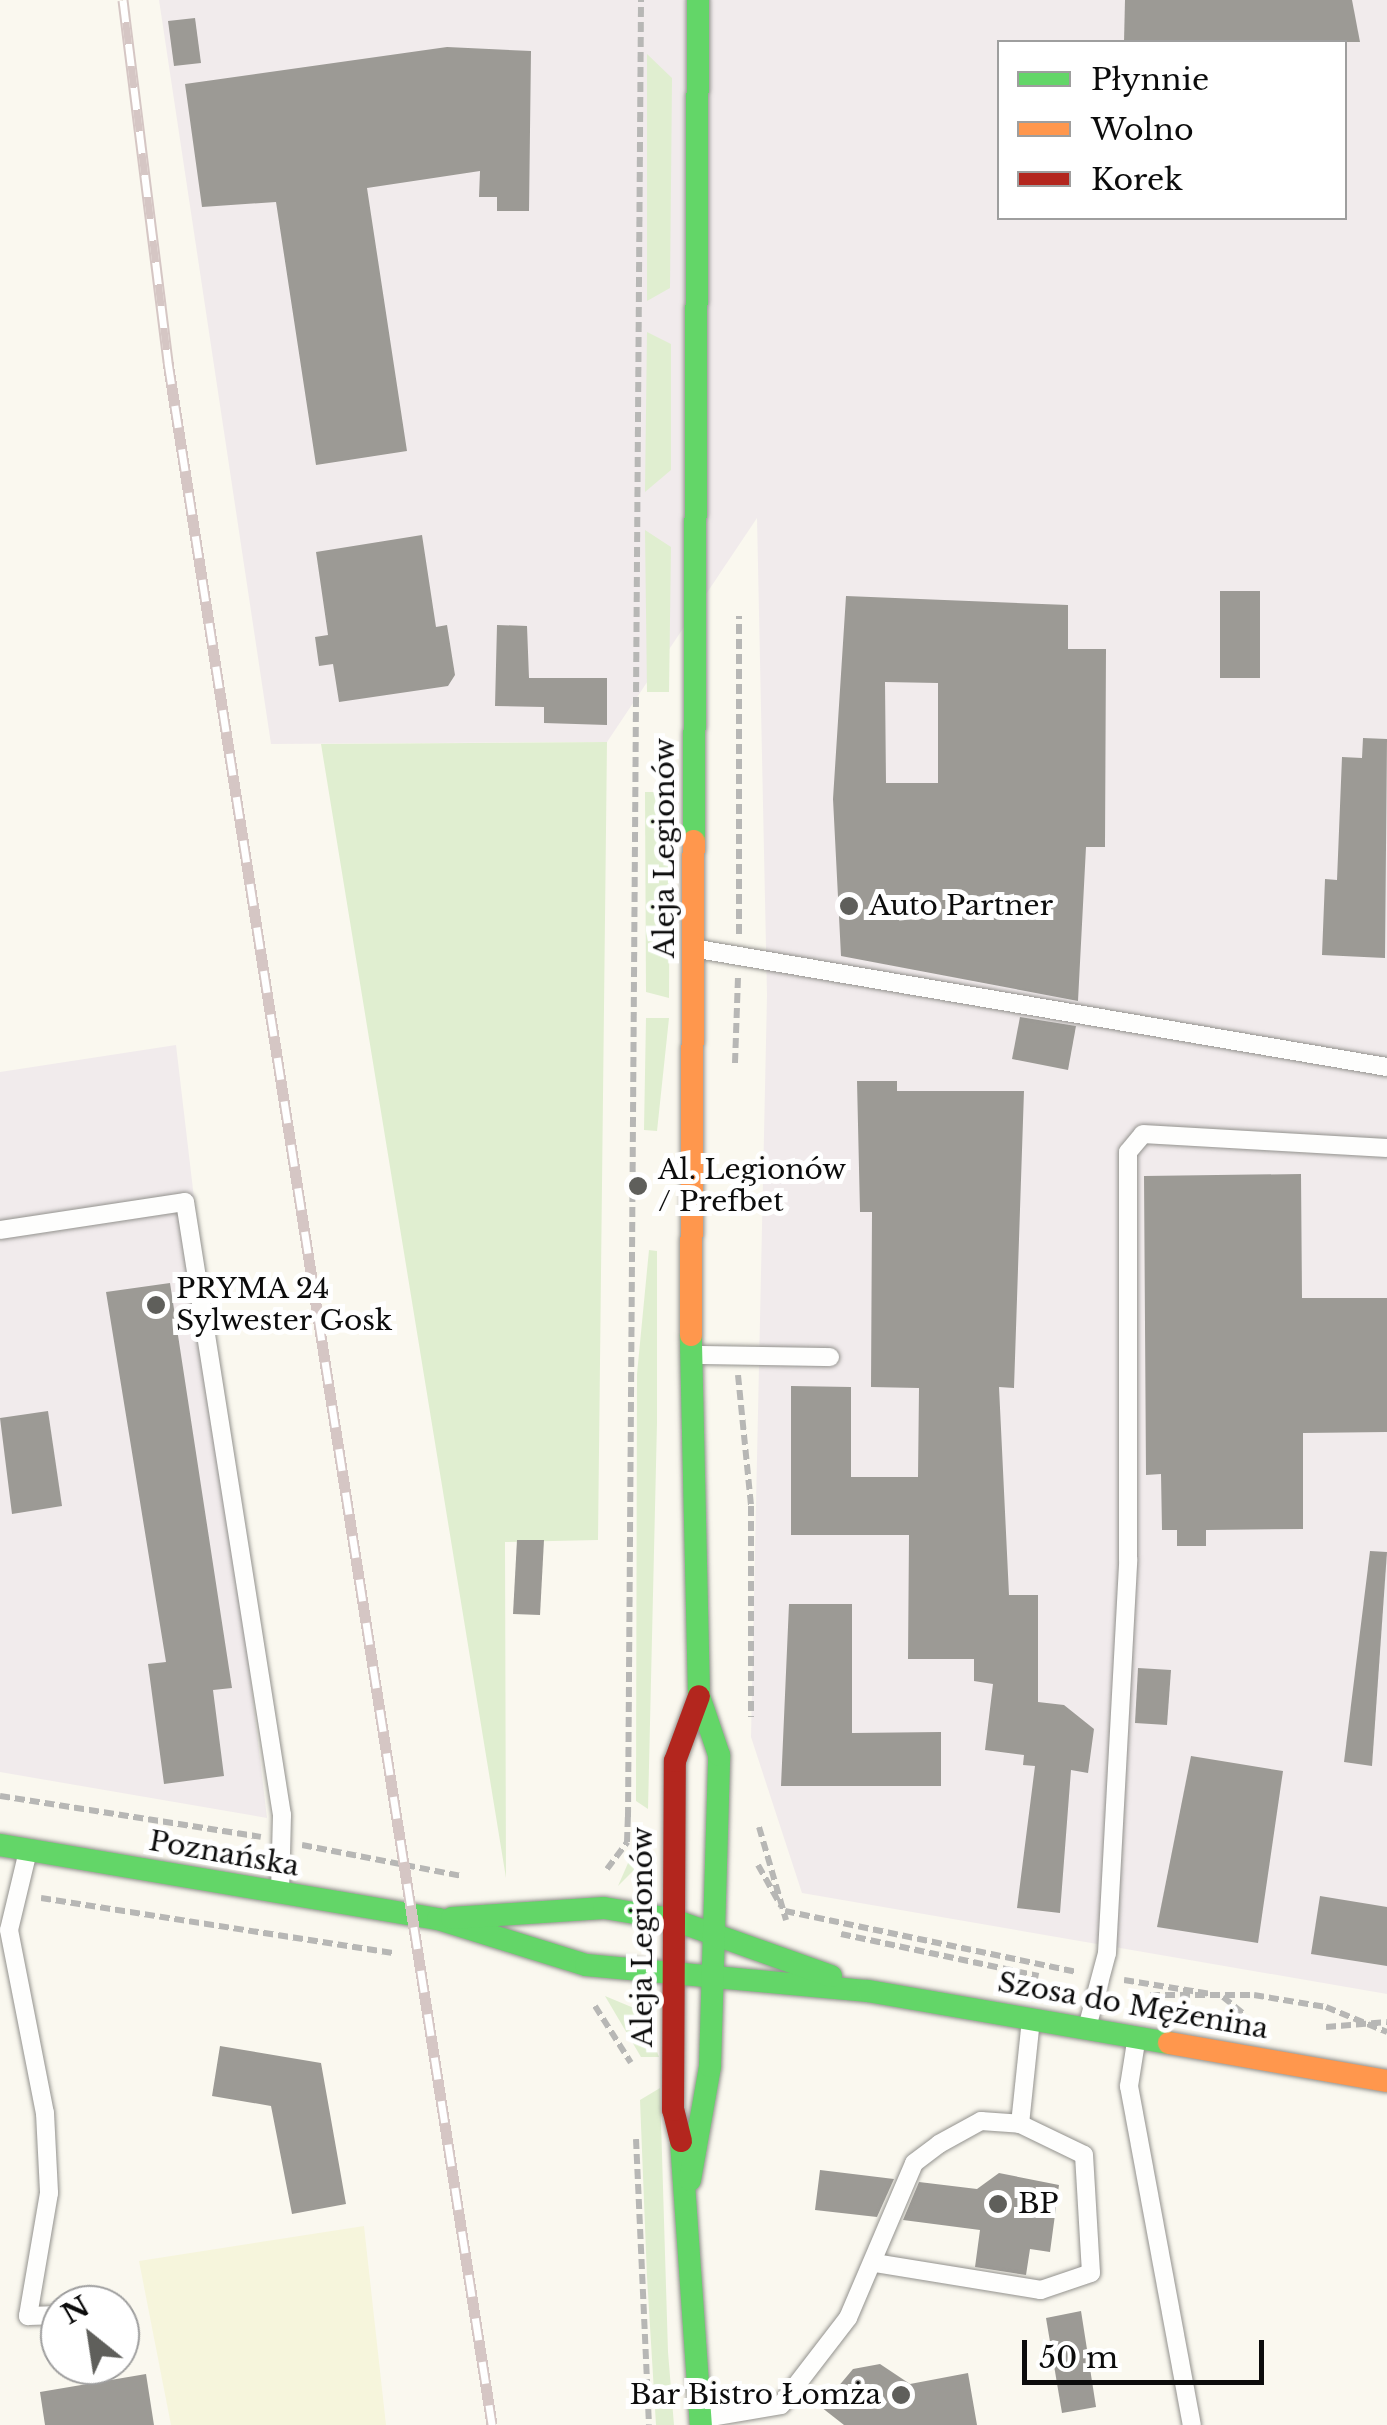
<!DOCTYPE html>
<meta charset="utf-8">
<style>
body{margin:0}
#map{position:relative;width:1387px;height:2425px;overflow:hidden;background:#faf8ef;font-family:"Libre Baskerville",serif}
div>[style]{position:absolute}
.industrial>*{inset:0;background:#f1ebec}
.farmland>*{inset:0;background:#f6f5dc}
.green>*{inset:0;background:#e0eed0}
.building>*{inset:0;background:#9c9a95}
.path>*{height:6px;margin-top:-3px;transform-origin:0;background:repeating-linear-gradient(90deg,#b7b7b5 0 10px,transparent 0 15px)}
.roads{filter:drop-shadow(0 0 2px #93928e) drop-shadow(0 0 2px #93928e)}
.lane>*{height:18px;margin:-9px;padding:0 9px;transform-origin:9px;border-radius:9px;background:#fefefd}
.fast>*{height:22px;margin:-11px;padding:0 11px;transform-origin:11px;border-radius:11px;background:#63d668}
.slow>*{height:22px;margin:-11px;padding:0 11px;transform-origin:11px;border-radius:11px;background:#ff974d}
.jam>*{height:22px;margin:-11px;padding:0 11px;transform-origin:11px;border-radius:11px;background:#b3261e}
.rail>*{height:11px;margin-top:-5.5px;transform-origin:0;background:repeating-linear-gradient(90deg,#fff 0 22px,#d5c6c4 0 44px);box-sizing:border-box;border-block:2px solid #d5c6c4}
.dots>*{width:28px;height:28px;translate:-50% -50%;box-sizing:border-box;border:5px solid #fff;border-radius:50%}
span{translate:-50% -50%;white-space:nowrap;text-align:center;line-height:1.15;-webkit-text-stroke:10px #fff;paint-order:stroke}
.street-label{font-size:28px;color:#0c0c0c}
.poi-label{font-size:28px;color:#0c0c0c}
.left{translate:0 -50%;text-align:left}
.right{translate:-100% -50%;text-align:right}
.legend{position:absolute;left:997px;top:40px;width:350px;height:180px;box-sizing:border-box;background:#fff;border:2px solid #9e9e9e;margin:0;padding:12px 18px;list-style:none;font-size:30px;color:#0c0c0c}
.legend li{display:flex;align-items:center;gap:20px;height:50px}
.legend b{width:50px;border:2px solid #9e9e9e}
.north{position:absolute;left:40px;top:2285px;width:100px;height:100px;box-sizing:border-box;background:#fff;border:2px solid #9e9e9e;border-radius:50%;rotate:330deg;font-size:28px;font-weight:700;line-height:40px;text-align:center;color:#0c0c0c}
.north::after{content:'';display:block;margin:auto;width:35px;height:45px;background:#5f5f5b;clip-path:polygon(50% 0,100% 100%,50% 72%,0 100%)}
.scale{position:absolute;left:1022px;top:2340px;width:242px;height:45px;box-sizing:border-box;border:5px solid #0c0c0c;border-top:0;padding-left:12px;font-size:30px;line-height:35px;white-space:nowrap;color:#0c0c0c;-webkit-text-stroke:8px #fff;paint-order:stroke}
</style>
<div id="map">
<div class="industrial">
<i style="clip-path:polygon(evenodd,159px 0,1387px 0,1387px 1994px,802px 1893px,751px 1737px,767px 995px,757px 518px,607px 742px,271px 744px,159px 0,999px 42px,1344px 42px,1344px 218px,999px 218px,999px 42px)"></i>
<i style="clip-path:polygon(176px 1045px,267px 1818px,0 1772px,0 1072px)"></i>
</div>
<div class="farmland">
<i style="clip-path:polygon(364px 2226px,386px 2425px,171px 2425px,139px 2261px)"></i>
</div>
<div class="green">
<i style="clip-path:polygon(647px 54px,672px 78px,670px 288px,647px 301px)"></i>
<i style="clip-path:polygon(647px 332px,671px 344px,671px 470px,645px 492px)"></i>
<i style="clip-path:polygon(645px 530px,671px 547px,669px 692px,647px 692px)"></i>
<i style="clip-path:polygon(607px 742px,598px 1540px,505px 1542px,506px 1878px,321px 744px)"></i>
<i style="clip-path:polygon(645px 792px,670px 792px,669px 998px,646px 992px)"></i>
<i style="clip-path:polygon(646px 1018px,669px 1018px,657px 1131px,644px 1130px)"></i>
<i style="clip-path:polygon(649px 1250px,657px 1251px,657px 1422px,648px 1809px,636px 1801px,637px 1374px)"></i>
<i style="clip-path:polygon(648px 1837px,642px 1862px,618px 1886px,639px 1838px)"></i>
<i style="clip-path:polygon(605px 1996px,641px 2011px,659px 2057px,641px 2057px)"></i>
<i style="clip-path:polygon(660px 2088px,668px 2352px,674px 2425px,656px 2425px,647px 2277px,640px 2100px)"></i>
</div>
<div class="building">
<i style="clip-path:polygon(1125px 0,1352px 0,1360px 42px,1124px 42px)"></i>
<i style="clip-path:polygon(195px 18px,201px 63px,174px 66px,168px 21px)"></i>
<i style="clip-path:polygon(447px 47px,531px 51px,529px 211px,497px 211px,497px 197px,479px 197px,480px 171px,367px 188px,407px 451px,316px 465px,276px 202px,202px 207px,185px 84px)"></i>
<i style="clip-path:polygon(422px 535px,436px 627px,447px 625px,455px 675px,448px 686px,339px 702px,333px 664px,319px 666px,315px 637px,328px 635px,316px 552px)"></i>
<i style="clip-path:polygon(1220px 591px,1260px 591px,1260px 678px,1220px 678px)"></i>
<i style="clip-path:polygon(evenodd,846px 596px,1068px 605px,1068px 649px,1106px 649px,1105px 847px,1086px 847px,1078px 1001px,841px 956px,833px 799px,846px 596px,885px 682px,938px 683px,938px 783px,886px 783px,885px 682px)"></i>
<i style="clip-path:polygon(497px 625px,527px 626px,529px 678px,607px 678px,607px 725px,544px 723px,544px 707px,495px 706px)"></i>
<i style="clip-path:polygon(1363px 738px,1387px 739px,1385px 958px,1322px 955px,1325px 879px,1337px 880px,1342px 757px,1362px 758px)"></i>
<i style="clip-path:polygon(1020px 1017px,1076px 1026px,1068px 1070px,1012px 1059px)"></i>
<i style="clip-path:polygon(857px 1081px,897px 1081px,897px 1091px,1024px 1091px,1014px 1388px,999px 1387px,1009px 1595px,1038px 1595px,1038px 1702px,1064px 1705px,1094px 1729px,1088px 1773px,1071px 1770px,1060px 1913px,1017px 1908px,1035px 1766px,1023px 1765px,1024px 1755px,985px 1750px,993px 1684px,974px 1681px,974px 1659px,908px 1659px,909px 1535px,791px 1535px,791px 1386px,851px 1387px,851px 1477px,918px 1477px,919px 1388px,871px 1387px,872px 1212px,860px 1212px)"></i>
<i style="clip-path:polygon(1301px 1174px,1302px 1298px,1387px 1298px,1387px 1432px,1303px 1433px,1303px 1529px,1206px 1530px,1206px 1546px,1177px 1546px,1177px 1530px,1162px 1530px,1161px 1474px,1146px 1475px,1144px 1176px)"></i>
<i style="clip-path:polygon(170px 1283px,232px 1688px,213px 1690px,224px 1776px,164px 1784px,148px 1664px,166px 1662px,106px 1292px)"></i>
<i style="clip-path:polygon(48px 1411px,62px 1506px,12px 1514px,0 1418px)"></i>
<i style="clip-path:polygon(517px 1540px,544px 1540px,540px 1615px,513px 1614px)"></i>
<i style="clip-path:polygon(1370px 1551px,1387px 1552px,1372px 1766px,1344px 1762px)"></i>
<i style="clip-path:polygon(789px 1604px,852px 1604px,852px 1733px,941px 1732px,941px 1786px,781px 1786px)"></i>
<i style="clip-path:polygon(1138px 1668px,1171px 1670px,1167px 1725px,1135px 1723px)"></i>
<i style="clip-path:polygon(1191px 1756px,1283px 1771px,1258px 1943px,1157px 1927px)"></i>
<i style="clip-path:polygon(1320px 1896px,1387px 1907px,1387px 1966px,1311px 1954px)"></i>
<i style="clip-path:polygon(220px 2046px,321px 2063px,346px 2204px,292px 2214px,271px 2106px,212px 2096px)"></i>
<i style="clip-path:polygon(820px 2170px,894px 2179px,877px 2217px,815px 2210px)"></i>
<i style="clip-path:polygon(999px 2173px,1059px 2185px,1050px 2252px,1030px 2249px,1026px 2275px,975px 2267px,980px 2230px,903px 2220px,919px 2182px,977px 2189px)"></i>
<i style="clip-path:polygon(1081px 2311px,1096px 2407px,1062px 2413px,1046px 2318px)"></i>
<i style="clip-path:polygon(880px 2364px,910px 2384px,968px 2373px,977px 2425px,844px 2425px,821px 2407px,853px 2369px)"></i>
<i style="clip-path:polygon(146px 2374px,154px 2425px,45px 2425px,40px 2392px)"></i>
</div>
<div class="path">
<i style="left:739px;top:934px;width:318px;rotate:-90deg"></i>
<i style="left:735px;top:1063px;width:87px;rotate:-88deg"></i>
<i style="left:738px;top:1375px;width:132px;rotate:84.3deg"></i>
<i style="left:751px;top:1506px;width:211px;rotate:90deg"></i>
<i style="left:0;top:1796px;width:264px;rotate:8.9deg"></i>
<i style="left:759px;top:1827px;width:97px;rotate:73.8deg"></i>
<i style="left:302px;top:1845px;width:162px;rotate:11deg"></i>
<i style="left:758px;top:1865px;width:47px;rotate:60.7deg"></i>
<i style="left:607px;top:1869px;width:34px;rotate:-53deg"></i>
<i style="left:627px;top:1842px;width:25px;rotate:-88deg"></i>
<i style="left:628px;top:1817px;width:1817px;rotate:-89.59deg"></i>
<i style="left:41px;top:1898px;width:356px;rotate:8.9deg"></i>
<i style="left:785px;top:1911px;width:298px;rotate:11.8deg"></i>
<i style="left:841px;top:1934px;width:202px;rotate:12deg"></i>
<i style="left:1124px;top:1980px;width:88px;rotate:9.1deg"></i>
<i style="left:1150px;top:1995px;width:104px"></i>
<i style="left:1254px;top:1995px;width:73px;rotate:9.5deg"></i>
<i style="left:1326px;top:2007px;width:66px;rotate:22.3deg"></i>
<i style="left:1223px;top:1997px;width:27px;rotate:39deg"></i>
<i style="left:595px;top:2006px;width:67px;rotate:57.7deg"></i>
<i style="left:1326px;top:2027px;width:61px;rotate:-4.7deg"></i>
<i style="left:636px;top:2139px;width:286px;rotate:87.4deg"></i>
</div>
<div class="roads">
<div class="lane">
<i style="left:698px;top:949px;width:699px;rotate:9.72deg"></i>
<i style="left:0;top:1230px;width:187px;rotate:-8.6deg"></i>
<i style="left:185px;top:1202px;width:621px;rotate:81.01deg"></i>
<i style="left:282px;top:1815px;width:74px;rotate:91.5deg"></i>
<i style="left:696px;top:1355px;width:134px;rotate:0.9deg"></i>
<i style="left:28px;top:1851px;width:81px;rotate:103.5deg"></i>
<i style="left:9px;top:1930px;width:187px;rotate:78.9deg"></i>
<i style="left:45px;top:2113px;width:80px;rotate:87.1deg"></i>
<i style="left:49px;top:2193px;width:125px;rotate:99.7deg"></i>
<i style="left:28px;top:2316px;width:32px;rotate:-2deg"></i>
<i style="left:1088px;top:2024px;width:73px;rotate:-75deg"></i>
<i style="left:1107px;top:1953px;width:394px;rotate:-86.9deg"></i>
<i style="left:1128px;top:1560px;width:408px;rotate:-90deg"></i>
<i style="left:1128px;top:1152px;width:23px;rotate:-50deg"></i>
<i style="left:1143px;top:1134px;width:244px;rotate:3.3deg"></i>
<i style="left:1136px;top:2042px;width:45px;rotate:99deg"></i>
<i style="left:1129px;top:2086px;width:345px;rotate:79.5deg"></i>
<i style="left:1020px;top:2124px;width:105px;rotate:-84deg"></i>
<i style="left:706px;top:2418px;width:76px;rotate:-9.8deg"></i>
<i style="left:781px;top:2405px;width:110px;rotate:-52.4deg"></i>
<i style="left:848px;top:2318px;width:168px;rotate:-66.9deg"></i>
<i style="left:914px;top:2163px;width:31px;rotate:-37deg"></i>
<i style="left:939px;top:2144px;width:48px;rotate:-28.7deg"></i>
<i style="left:981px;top:2121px;width:39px;rotate:4deg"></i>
<i style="left:1020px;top:2124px;width:71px;rotate:25.8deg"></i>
<i style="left:1084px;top:2155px;width:118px;rotate:86.6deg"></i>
<i style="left:1091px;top:2273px;width:53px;rotate:161.2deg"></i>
<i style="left:1041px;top:2290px;width:169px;rotate:-170.8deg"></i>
</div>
<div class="fast">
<i style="left:694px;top:841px;width:841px;rotate:-89.73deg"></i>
<i style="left:0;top:1845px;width:444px;rotate:9.6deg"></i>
<i style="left:438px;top:1919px;width:155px;rotate:17.3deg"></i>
<i style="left:586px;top:1965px;width:283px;rotate:5.3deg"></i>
<i style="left:868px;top:1991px;width:305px;rotate:9.8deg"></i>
<i style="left:452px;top:1918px;width:152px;rotate:-3.8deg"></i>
<i style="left:604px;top:1908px;width:68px;rotate:9.3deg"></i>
<i style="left:671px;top:1919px;width:170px;rotate:19.6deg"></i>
<i style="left:681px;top:2141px;width:285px;rotate:86deg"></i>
<i style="left:690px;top:2180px;width:116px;rotate:-80deg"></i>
<i style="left:710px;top:2066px;width:311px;rotate:-88.3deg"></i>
<i style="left:719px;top:1755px;width:62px;rotate:-108.7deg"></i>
<i style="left:699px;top:1696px;width:361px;rotate:-91.3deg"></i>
</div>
<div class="slow">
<i style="left:691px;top:1335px;width:494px;rotate:-89.7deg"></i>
<i style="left:1169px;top:2043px;width:221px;rotate:9.9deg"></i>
</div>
<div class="jam">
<i style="left:681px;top:2141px;width:32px;rotate:-104deg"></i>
<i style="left:673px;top:2110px;width:349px;rotate:-89.7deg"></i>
<i style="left:675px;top:1761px;width:69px;rotate:-69.7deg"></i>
</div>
</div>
<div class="rail">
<i style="left:123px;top:0;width:365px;rotate:82.9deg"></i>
<i style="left:168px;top:362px;width:2088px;rotate:81.07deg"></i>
</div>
<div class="dots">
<i style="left:849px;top:906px;background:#5f5f5b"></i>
<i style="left:638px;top:1186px;background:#5f5f5b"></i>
<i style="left:156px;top:1305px;background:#5f5f5b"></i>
<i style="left:998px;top:2204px;background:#5f5f5b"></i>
<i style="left:901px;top:2395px;background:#5f5f5b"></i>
</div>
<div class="street-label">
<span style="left:665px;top:848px;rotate:-90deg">Aleja Legionów</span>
<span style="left:224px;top:1854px;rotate:10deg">Poznańska</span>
<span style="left:643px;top:1937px;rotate:-90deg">Aleja Legionów</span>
<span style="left:1133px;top:2006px;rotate:10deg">Szosa do Mężenina</span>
</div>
<div class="poi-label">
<span class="left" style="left:869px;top:906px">Auto Partner</span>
<span class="left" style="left:658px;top:1186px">Al. Legionów<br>/ Prefbet</span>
<span class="left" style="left:176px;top:1305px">PRYMA 24<br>Sylwester Gosk</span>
<span class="left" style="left:1018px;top:2204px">BP</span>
<span class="right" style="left:881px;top:2395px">Bar Bistro Łomża</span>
</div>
<ul class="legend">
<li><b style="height:12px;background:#63d668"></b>Płynnie</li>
<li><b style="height:12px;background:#ff974d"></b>Wolno</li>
<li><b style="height:12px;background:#b3261e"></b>Korek</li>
</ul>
<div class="north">N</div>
<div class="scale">50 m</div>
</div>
